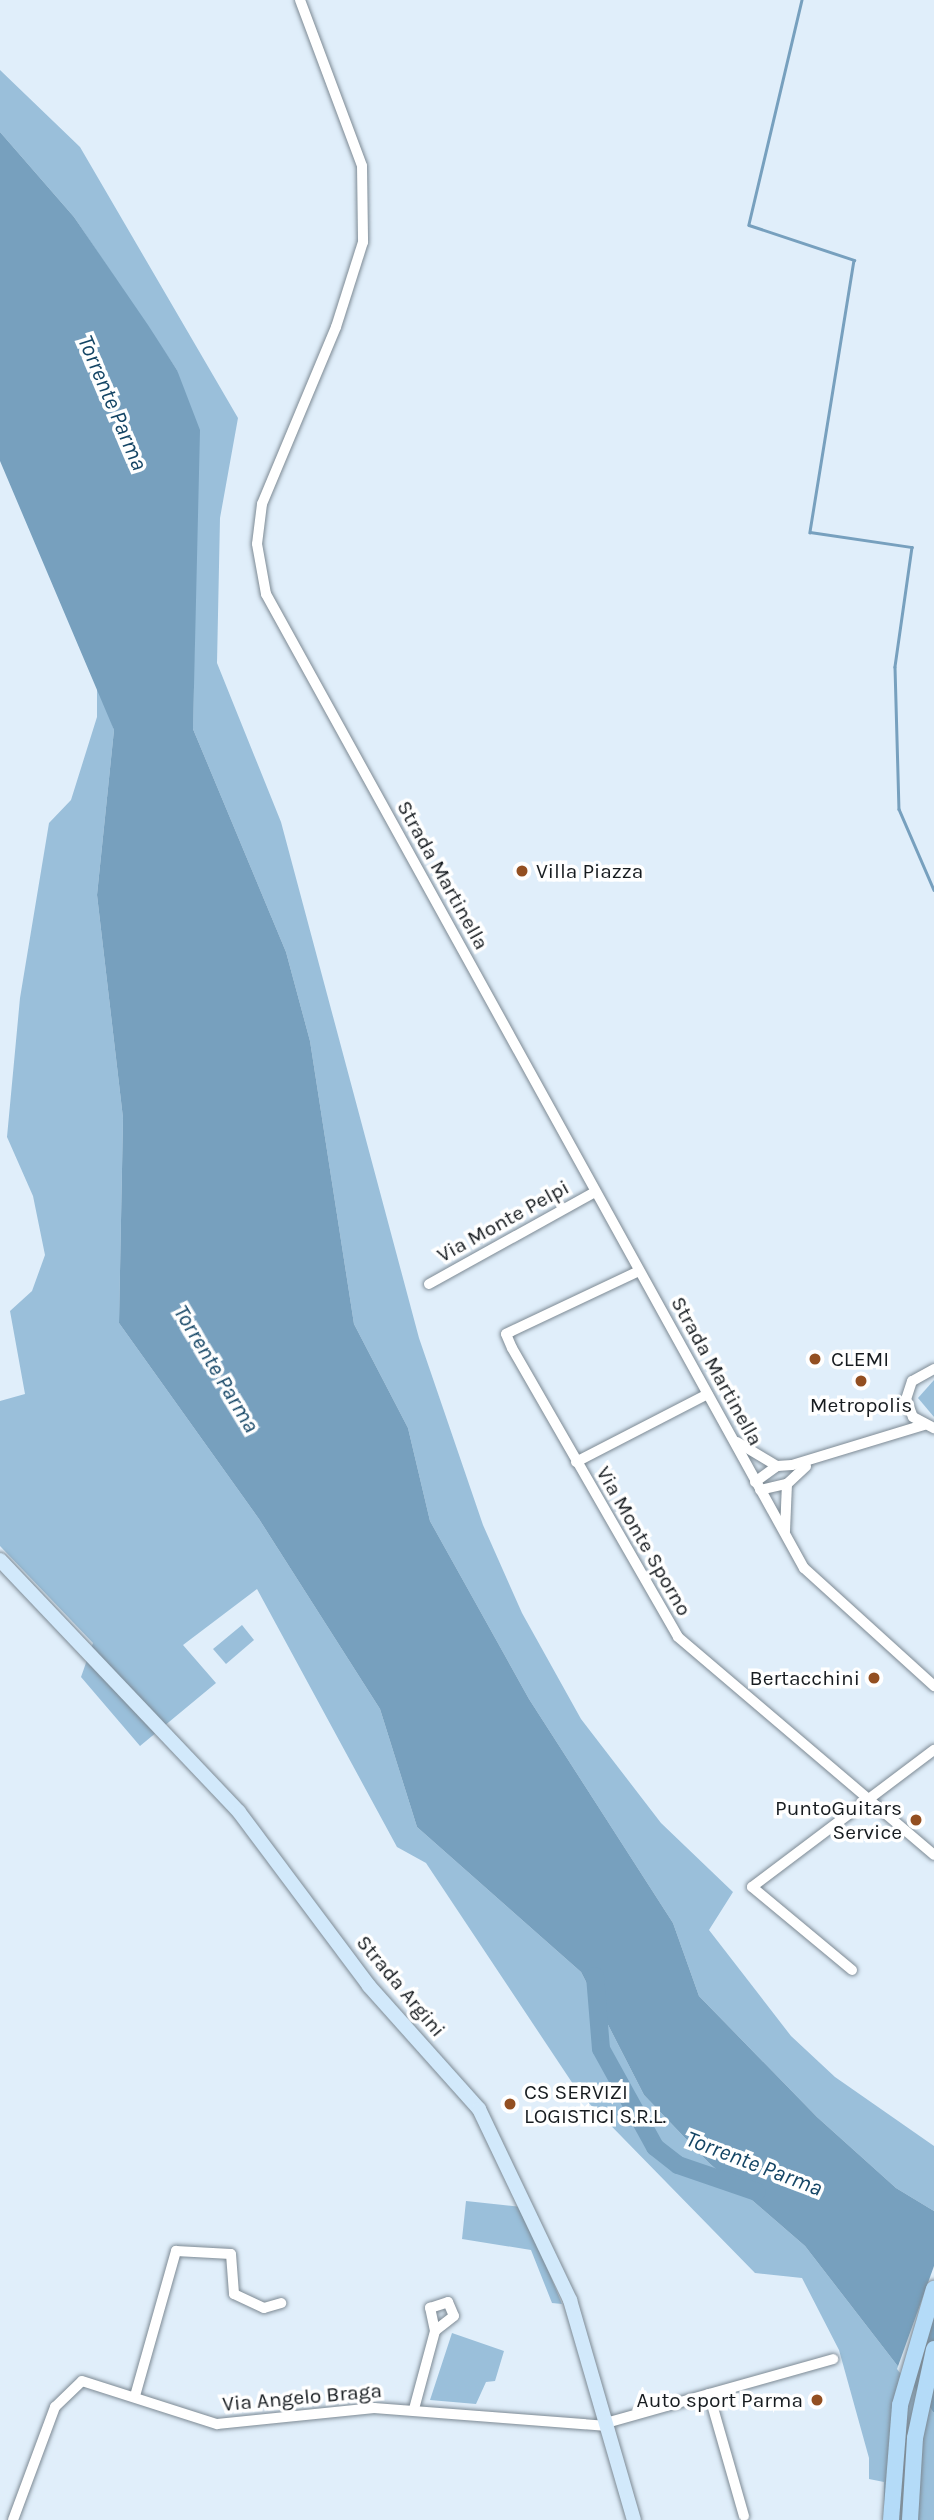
<!DOCTYPE html>
<style>
body{margin:0}
#map{position:relative;width:934px;height:2520px;overflow:hidden;background:#e0eefa;font-family:Karla,sans-serif}
div>[style]{position:absolute}
.green>*{inset:0;background:#9abfda}
.water>*{inset:0;background:#77a0be}
.pier>*{inset:0;background:#e0eefa}
.stream>*{height:2.5px;margin:-1.25px;padding:0 1.25px;transform-origin:1.25px;border-radius:1.25px;background:#77a0be}
.river>*{height:18px;margin:-9px;padding:0 9px;transform-origin:9px;border-radius:9px;background:#77a0be}
.roads{filter:drop-shadow(0 0 2px #7d8a94) drop-shadow(0 0 2px #7d8a94)}
.minor>*{height:10px;margin:-5px;padding:0 5px;transform-origin:5px;border-radius:5px;background:#fff}
.major>*{height:14px;margin:-7px;padding:0 7px;transform-origin:7px;border-radius:7px;background:#d2e9fb}
.highway>*{height:16px;margin:-8px;padding:0 8px;transform-origin:8px;border-radius:8px;background:#b4dbf8}
.dots>*{width:19px;height:19px;translate:-50% -50%;box-sizing:border-box;border:4px solid #fff;border-radius:50%}
span{translate:-50% -50%;white-space:nowrap;text-align:center;line-height:1.15;-webkit-text-stroke:7px #fff;paint-order:stroke}
.poi-label{font-size:21px;color:#171c20}
.left{translate:0 -50%;text-align:left}
.right{translate:-100% -50%;text-align:right}
.street-label{font-size:21px;color:#171c20}
.water-label{font-size:23px;color:#144565;font-style:italic}
</style>
<div id="map">
<div class="green">
<i style="clip-path:polygon(0 70px,80px 147px,238px 418px,220px 518px,217px 663px,281px 822px,419px 1338px,483px 1525px,522px 1613px,581px 1719px,661px 1823px,733px 1892px,709px 1930px,791px 2036px,835px 2077px,934px 2146px,934px 2211px,896px 2188px,817px 2117px,699px 1996px,673px 1923px,529px 1699px,430px 1521px,408px 1428px,354px 1324px,310px 1041px,286px 952px,193px 729px,196px 525px,177px 370px,74px 217px,0 132px)"></i>
<i style="clip-path:polygon(97px 678px,114px 730px,97px 895px,123px 1118px,119px 1323px,259px 1519px,380px 1709px,417px 1827px,581px 1972px,644px 2095px,709px 2163px,805px 2246px,934px 2413px,934px 2520px,884px 2520px,884px 2482px,869px 2479px,869px 2458px,839px 2350px,802px 2278px,755px 2273px,579px 2093px,426px 1863px,397px 1847px,257px 1589px,183px 1645px,216px 1683px,140px 1746px,81px 1677px,93px 1643px,0 1546px,0 1401px,25px 1394px,10px 1311px,32px 1291px,45px 1255px,33px 1196px,7px 1137px,20px 998px,49px 823px,71px 800px,97px 717px)"></i>
<i style="clip-path:polygon(934px 1380px,934px 1417px,918px 1398px)"></i>
<i style="clip-path:polygon(242px 1625px,254px 1640px,226px 1664px,213px 1649px)"></i>
<i style="clip-path:polygon(466px 2201px,522px 2207px,562px 2304px,552px 2303px,531px 2250px,462px 2239px)"></i>
<i style="clip-path:polygon(452px 2333px,504px 2351px,495px 2381px,486px 2382px,476px 2404px,430px 2400px)"></i>
</div>
<div class="water">
<i style="clip-path:polygon(0 132px,74px 217px,148px 325px,177px 370px,200px 430px,193px 729px,286px 952px,310px 1041px,354px 1324px,408px 1428px,430px 1521px,529px 1699px,673px 1923px,699px 1996px,817px 2117px,896px 2188px,934px 2211px,934px 2413px,805px 2246px,709px 2163px,644px 2095px,581px 1972px,417px 1827px,380px 1709px,259px 1519px,119px 1323px,123px 1118px,97px 895px,114px 730px,0 461px)"></i>
</div>
<div class="pier">
<i style="clip-path:polygon(934px 2266px,934px 2307px,910px 2386px,897px 2369px)"></i>
</div>
<div class="stream">
<i style="left:802px;top:0;width:231px;rotate:103.3deg"></i>
<i style="left:749px;top:225px;width:111px;rotate:18.4deg"></i>
<i style="left:854px;top:260px;width:276px;rotate:99.2deg"></i>
<i style="left:810px;top:532px;width:103px;rotate:8.4deg"></i>
<i style="left:912px;top:547px;width:121px;rotate:98.1deg"></i>
<i style="left:895px;top:667px;width:142px;rotate:88.4deg"></i>
<i style="left:899px;top:809px;width:88px;rotate:66.6deg"></i>
</div>
<div class="river">
<i style="left:595px;top:1976px;width:73px;rotate:85.3deg"></i>
<i style="left:601px;top:2049px;width:112px;rotate:61.1deg"></i>
<i style="left:655px;top:2147px;width:29px;rotate:38deg"></i>
<i style="left:678px;top:2165px;width:83px;rotate:18.9deg"></i>
</div>
<div class="roads">
<div class="minor">
<i style="left:300px;top:0;width:177px;rotate:69.5deg"></i>
<i style="left:362px;top:166px;width:76px;rotate:89.2deg"></i>
<i style="left:363px;top:242px;width:89px;rotate:107.6deg"></i>
<i style="left:336px;top:327px;width:192px;rotate:112.7deg"></i>
<i style="left:262px;top:504px;width:40px;rotate:97.1deg"></i>
<i style="left:257px;top:544px;width:51px;rotate:79.8deg"></i>
<i style="left:266px;top:594px;width:1113px;rotate:61.09deg"></i>
<i style="left:804px;top:1568px;width:176px;rotate:42.2deg"></i>
<i style="left:639px;top:1271px;width:147px;rotate:154.7deg"></i>
<i style="left:506px;top:1334px;width:15px;rotate:67deg"></i>
<i style="left:512px;top:1348px;width:333px;rotate:60.1deg"></i>
<i style="left:678px;top:1637px;width:336px;rotate:40.4deg"></i>
<i style="left:429px;top:1284px;width:190px;rotate:-29deg"></i>
<i style="left:934px;top:1369px;width:25px;rotate:151deg"></i>
<i style="left:912px;top:1381px;width:19px;rotate:108deg"></i>
<i style="left:906px;top:1399px;width:19px;rotate:69deg"></i>
<i style="left:913px;top:1417px;width:24px;rotate:28deg"></i>
<i style="left:737px;top:1442px;width:47px;rotate:31deg"></i>
<i style="left:777px;top:1466px;width:15px;rotate:-4deg"></i>
<i style="left:792px;top:1465px;width:138px;rotate:-16.9deg"></i>
<i style="left:576px;top:1462px;width:148px;rotate:-27.3deg"></i>
<i style="left:755px;top:1482px;width:27px;rotate:-36deg"></i>
<i style="left:760px;top:1490px;width:28px;rotate:-13deg"></i>
<i style="left:785px;top:1531px;width:47px;rotate:-87.6deg"></i>
<i style="left:787px;top:1484px;width:26px;rotate:-43deg"></i>
<i style="left:852px;top:1970px;width:130px;rotate:-140.3deg"></i>
<i style="left:752px;top:1887px;width:228px;rotate:-37deg"></i>
<i style="left:709px;top:2394px;width:127px;rotate:74deg"></i>
<i style="left:135px;top:2396px;width:151px;rotate:-74.2deg"></i>
<i style="left:176px;top:2251px;width:55px;rotate:3.1deg"></i>
<i style="left:231px;top:2254px;width:40px;rotate:85.7deg"></i>
<i style="left:234px;top:2294px;width:33px;rotate:25deg"></i>
<i style="left:264px;top:2308px;width:18px;rotate:-16deg"></i>
<i style="left:414px;top:2409px;width:81px;rotate:-74.9deg"></i>
<i style="left:435px;top:2331px;width:24px;rotate:-102deg"></i>
<i style="left:430px;top:2308px;width:19px;rotate:-18deg"></i>
<i style="left:448px;top:2302px;width:15px;rotate:67deg"></i>
<i style="left:454px;top:2316px;width:24px;rotate:142deg"></i>
<i style="left:606px;top:2423px;width:236px;rotate:-15.7deg"></i>
<i style="left:13px;top:2520px;width:121px;rotate:-69.6deg"></i>
<i style="left:55px;top:2407px;width:37px;rotate:-44deg"></i>
<i style="left:82px;top:2381px;width:142px;rotate:17.7deg"></i>
<i style="left:217px;top:2424px;width:158px;rotate:-5.8deg"></i>
<i style="left:374px;top:2408px;width:234px;rotate:4.4deg"></i>
</div>
<div class="major">
<i style="left:0;top:1560px;width:347px;rotate:46.5deg"></i>
<i style="left:239px;top:1812px;width:217px;rotate:53.2deg"></i>
<i style="left:369px;top:1986px;width:165px;rotate:48.2deg"></i>
<i style="left:479px;top:2109px;width:212px;rotate:64.5deg"></i>
<i style="left:570px;top:2300px;width:229px;rotate:73.8deg"></i>
</div>
<div class="highway">
<i style="left:891px;top:2520px;width:115px;rotate:-85.5deg"></i>
<i style="left:900px;top:2405px;width:121px;rotate:-73.7deg"></i>
<i style="left:910px;top:2520px;width:82px;rotate:-86.5deg"></i>
<i style="left:915px;top:2438px;width:91px;rotate:-77.9deg"></i>
</div>
</div>
<div class="dots">
<i style="left:522px;top:871px;background:#934f21"></i>
<i style="left:815px;top:1359px;background:#934f21"></i>
<i style="left:861px;top:1381px;background:#934f21"></i>
<i style="left:874px;top:1678px;background:#934f21"></i>
<i style="left:916px;top:1820px;background:#934f21"></i>
<i style="left:510px;top:2104px;background:#934f21"></i>
<i style="left:817px;top:2400px;background:#934f21"></i>
</div>
<div class="poi-label">
<span class="left" style="left:536px;top:871px">Villa Piazza</span>
<span class="left" style="left:831px;top:1359px">CLEMI</span>
<span style="left:861px;top:1405px">Metropolis</span>
<span class="right" style="left:860px;top:1678px">Bertacchini</span>
<span class="right" style="left:902px;top:1820px">PuntoGuitars<br>Service</span>
<span class="left" style="left:524px;top:2104px">CS SERVIZI<br>LOGISTICI S.R.L.</span>
<span class="right" style="left:803px;top:2400px">Auto sport Parma</span>
</div>
<div class="street-label">
<span style="left:443px;top:875px;rotate:61deg">Strada Martinella</span>
<span style="left:503px;top:1221px;rotate:-29deg">Via Monte Pelpi</span>
<span style="left:717px;top:1371px;rotate:61deg">Strada Martinella</span>
<span style="left:644px;top:1541px;rotate:60deg">Via Monte Sporno</span>
<span style="left:401px;top:1986px;rotate:50deg">Strada Argini</span>
<span style="left:302px;top:2397px;rotate:-5deg">Via Angelo Braga</span>
</div>
<div class="water-label">
<span style="left:112px;top:403px;rotate:67deg">Torrente Parma</span>
<span style="left:216px;top:1369px;rotate:59deg">Torrente Parma</span>
<span style="left:754px;top:2164px;rotate:21deg">Torrente Parma</span>
</div>
</div>
